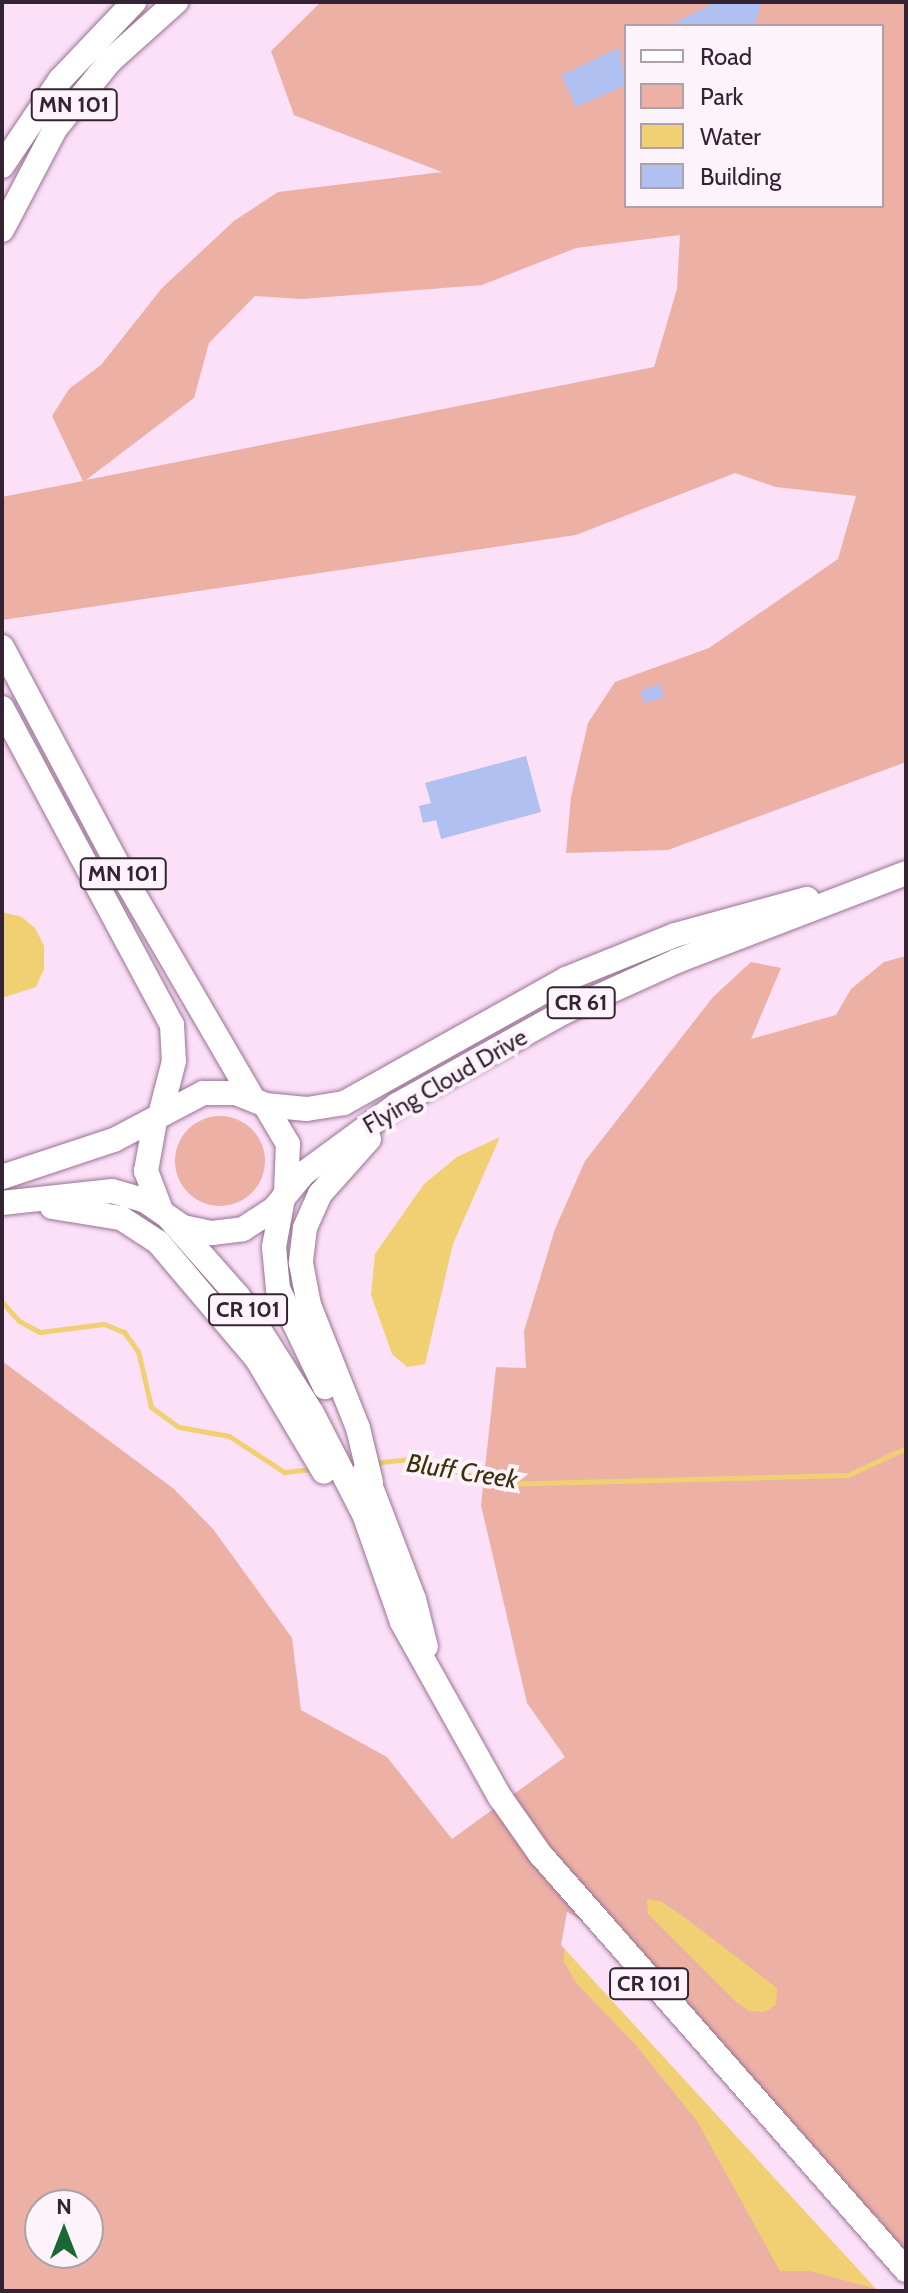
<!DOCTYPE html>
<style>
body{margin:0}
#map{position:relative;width:908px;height:2293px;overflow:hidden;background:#fbe0f7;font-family:Cabin,sans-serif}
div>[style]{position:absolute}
.green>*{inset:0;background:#edb0a5}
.round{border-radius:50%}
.water>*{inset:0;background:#f0d073}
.pier>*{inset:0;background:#fbe0f7}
.stream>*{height:5px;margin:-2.5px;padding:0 2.5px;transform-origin:2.5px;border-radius:2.5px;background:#f0d073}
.building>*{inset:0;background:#b0c0f0}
.roads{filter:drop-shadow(0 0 2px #9a7294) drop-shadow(0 0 2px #9a7294)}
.primary>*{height:24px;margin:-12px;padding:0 12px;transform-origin:12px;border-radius:12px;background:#fff}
span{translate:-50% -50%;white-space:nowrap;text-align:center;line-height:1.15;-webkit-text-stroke:8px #fdf4fb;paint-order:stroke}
.shield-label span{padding:2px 6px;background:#fdf4fb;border:2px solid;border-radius:6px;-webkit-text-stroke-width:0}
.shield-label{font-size:22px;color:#342332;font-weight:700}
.street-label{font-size:24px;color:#342332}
.water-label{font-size:26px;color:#3d3007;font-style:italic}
.frame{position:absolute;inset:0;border:4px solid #342332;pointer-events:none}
.legend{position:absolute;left:624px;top:24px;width:260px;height:184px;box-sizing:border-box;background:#fdf4fb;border:2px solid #ada0ab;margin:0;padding:10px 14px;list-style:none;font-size:24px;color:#342332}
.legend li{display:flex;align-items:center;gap:16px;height:40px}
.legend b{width:40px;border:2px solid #ada0ab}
.north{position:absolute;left:24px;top:2189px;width:80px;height:80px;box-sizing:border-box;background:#fdf4fb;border:2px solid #ada0ab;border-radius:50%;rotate:0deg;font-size:22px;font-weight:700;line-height:32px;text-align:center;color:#342332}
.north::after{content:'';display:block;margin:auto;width:28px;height:36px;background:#1b6735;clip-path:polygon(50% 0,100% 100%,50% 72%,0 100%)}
</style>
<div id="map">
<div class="green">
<i style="clip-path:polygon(evenodd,321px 2px,906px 2px,906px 762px,668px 850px,566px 853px,571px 797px,588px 723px,615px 682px,709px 648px,838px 559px,856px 496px,776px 487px,735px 473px,576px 535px,2px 620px,2px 497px,83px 481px,52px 416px,69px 389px,101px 365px,162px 288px,234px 221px,278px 192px,442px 172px,294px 115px,271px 51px,321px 2px,626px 26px,882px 26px,882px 206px,626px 206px,626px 26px,321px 2px,680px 235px,677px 289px,654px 367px,86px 480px,194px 398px,209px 343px,255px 296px,302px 299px,482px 285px,576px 248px,680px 235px)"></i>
<i style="clip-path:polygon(evenodd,906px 956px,906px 2291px,2px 2291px,2px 1361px,174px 1489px,213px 1529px,292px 1638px,301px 1710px,387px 1757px,452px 1839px,565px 1757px,527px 1703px,481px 1505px,496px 1367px,526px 1368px,524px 1331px,555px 1229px,585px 1161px,713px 997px,751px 962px,781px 968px,751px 1039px,836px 1015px,851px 989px,884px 962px,906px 956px,40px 2205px,88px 2205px,88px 2253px,40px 2253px,40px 2205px)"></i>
<i class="round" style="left:175px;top:1116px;width:90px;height:90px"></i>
</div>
<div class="water">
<i style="clip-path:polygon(2px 912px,22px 917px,35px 928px,44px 946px,44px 969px,36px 987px,2px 998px)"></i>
<i style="clip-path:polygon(500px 1137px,453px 1244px,425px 1364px,407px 1367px,392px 1354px,371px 1295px,375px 1254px,424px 1184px,457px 1157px)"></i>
<i style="clip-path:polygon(647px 1899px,660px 1901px,680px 1914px,777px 1988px,776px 2005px,764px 2012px,749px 2011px,735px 2001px,648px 1914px)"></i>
<i style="clip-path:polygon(570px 1916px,906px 2291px,884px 2291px,809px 2271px,780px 2271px,697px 2121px,634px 2043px,577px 1984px,563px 1961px)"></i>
</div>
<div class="pier">
<i style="clip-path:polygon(567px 1912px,609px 1936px,764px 2114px,882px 2222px,906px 2272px,906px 2291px,878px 2291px,561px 1945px)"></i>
</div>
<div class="stream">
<i style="left:2px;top:1302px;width:25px;rotate:48deg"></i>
<i style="left:19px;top:1321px;width:24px;rotate:28deg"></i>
<i style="left:40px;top:1332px;width:64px;rotate:-7.1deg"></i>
<i style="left:104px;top:1324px;width:22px;rotate:22deg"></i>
<i style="left:124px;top:1332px;width:24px;rotate:54deg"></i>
<i style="left:138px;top:1351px;width:57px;rotate:76.9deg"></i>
<i style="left:151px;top:1407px;width:34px;rotate:36deg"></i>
<i style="left:179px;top:1427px;width:51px;rotate:10.2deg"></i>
<i style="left:229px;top:1436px;width:66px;rotate:33.2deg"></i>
<i style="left:284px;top:1472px;width:31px;rotate:-6deg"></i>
<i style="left:372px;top:1463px;width:38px;rotate:-6deg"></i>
<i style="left:410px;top:1459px;width:94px;rotate:15.4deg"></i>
<i style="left:501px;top:1484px;width:347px;rotate:-1.5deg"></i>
<i style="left:848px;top:1475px;width:64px;rotate:-25deg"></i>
</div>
<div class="building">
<i style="clip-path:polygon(716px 2px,762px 2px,754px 26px,668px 26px)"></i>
<i style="clip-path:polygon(619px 48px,626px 85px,576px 107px,561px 75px)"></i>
<i style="clip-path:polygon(660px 684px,664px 697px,644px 703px,640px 691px)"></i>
<i style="clip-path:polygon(526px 756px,541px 812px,441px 839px,436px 820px,423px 823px,419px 806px,431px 803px,425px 783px)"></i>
</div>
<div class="roads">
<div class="primary">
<i style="left:2px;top:166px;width:104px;rotate:-56deg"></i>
<i style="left:60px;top:80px;width:108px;rotate:-46.5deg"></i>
<i style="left:2px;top:230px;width:114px;rotate:-62.3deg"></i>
<i style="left:55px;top:129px;width:87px;rotate:-51deg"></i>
<i style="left:110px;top:61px;width:89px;rotate:-41.8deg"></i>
<i style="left:2px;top:647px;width:268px;rotate:62deg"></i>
<i style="left:128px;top:884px;width:246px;rotate:59.8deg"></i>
<i style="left:2px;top:708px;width:360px;rotate:61.8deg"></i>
<i style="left:172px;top:1025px;width:36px;rotate:87deg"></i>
<i style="left:174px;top:1061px;width:56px;rotate:104.5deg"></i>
<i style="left:265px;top:1105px;width:45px;rotate:59.5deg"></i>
<i style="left:288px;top:1144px;width:47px;rotate:92.4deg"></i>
<i style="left:155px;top:1121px;width:51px;rotate:100.2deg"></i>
<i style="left:146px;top:1171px;width:42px;rotate:69deg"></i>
<i style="left:369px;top:1139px;width:74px;rotate:131.7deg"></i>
<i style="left:320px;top:1194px;width:37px;rotate:114deg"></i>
<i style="left:305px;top:1228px;width:35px;rotate:97deg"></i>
<i style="left:301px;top:1263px;width:43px;rotate:79.2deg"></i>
<i style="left:309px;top:1305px;width:132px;rotate:68.3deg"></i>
<i style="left:358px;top:1428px;width:56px;rotate:76.5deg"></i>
<i style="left:2px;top:1177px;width:118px;rotate:-18.3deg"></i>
<i style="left:114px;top:1140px;width:101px;rotate:-27.8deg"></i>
<i style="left:203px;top:1093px;width:33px"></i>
<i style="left:236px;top:1093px;width:31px;rotate:22deg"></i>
<i style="left:265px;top:1105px;width:42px;rotate:5.4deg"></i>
<i style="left:307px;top:1109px;width:37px;rotate:-9deg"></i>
<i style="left:344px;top:1103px;width:254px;rotate:-29.2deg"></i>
<i style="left:566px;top:979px;width:118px;rotate:-22deg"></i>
<i style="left:675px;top:935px;width:137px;rotate:-15.3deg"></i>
<i style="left:283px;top:1198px;width:50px;rotate:100.4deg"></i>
<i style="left:274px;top:1247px;width:42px;rotate:84.6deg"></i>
<i style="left:278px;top:1289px;width:109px;rotate:64.4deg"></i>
<i style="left:2px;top:1203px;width:111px;rotate:-6.2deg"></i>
<i style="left:112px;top:1191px;width:33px;rotate:16deg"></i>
<i style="left:144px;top:1200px;width:47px;rotate:34.7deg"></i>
<i style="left:183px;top:1227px;width:30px;rotate:12deg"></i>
<i style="left:212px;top:1233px;width:31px;rotate:-7deg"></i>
<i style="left:243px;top:1229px;width:37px;rotate:-33deg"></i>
<i style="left:274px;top:1209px;width:47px;rotate:-50.2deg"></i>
<i style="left:304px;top:1173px;width:115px;rotate:-36.2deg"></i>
<i style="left:397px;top:1105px;width:191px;rotate:-29.1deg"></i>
<i style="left:564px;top:1012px;width:124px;rotate:-24.3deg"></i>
<i style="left:677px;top:961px;width:245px;rotate:-21deg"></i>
<i style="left:52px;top:1207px;width:70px;rotate:9.1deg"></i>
<i style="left:121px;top:1218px;width:44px;rotate:33deg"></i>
<i style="left:158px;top:1242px;width:153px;rotate:49.8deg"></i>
<i style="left:257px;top:1359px;width:131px;rotate:59.3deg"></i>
<i style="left:170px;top:1219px;width:103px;rotate:48.6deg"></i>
<i style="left:238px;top:1296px;width:138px;rotate:57.7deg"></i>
<i style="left:312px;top:1413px;width:114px;rotate:62.8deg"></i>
<i style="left:364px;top:1514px;width:114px;rotate:70.6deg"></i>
<i style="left:402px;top:1622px;width:201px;rotate:60.8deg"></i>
<i style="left:500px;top:1797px;width:70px;rotate:54.9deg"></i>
<i style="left:540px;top:1854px;width:554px;rotate:48.66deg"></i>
<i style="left:365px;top:1471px;width:137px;rotate:69.1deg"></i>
<i style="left:414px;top:1599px;width:49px;rotate:76deg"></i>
</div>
</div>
<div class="shield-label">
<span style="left:74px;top:105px">MN 101</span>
<span style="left:123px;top:874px">MN 101</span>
<span style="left:581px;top:1003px">CR 61</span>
<span style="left:248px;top:1310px">CR 101</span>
<span style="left:649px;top:1984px">CR 101</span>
</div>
<div class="street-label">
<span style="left:445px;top:1081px;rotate:-30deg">Flying Cloud Drive</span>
</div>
<div class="water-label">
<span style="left:462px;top:1472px;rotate:9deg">Bluff Creek</span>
</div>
<div class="frame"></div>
<ul class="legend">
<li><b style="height:10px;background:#fff"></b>Road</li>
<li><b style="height:22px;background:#edb0a5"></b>Park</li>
<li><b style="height:22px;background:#f0d073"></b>Water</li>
<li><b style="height:22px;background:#b0c0f0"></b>Building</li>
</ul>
<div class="north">N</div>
</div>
